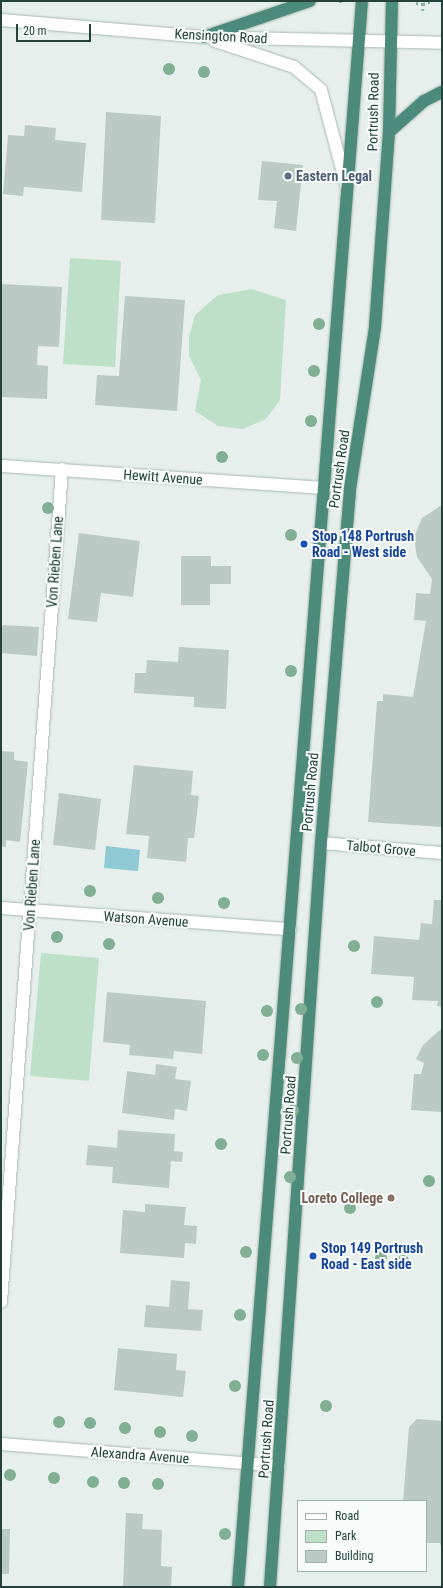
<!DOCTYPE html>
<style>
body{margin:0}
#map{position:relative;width:443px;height:1588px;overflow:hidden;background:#e6efeb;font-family:"Roboto Condensed",sans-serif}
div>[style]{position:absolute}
.green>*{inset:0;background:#bfe0c8}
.water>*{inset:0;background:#8ec9d4}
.building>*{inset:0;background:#bbcac4}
.path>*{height:2.5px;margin-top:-1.25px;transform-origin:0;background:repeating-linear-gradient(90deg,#86b3a5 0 2px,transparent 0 5px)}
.roads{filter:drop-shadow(0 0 1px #a8b8b2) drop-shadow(0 0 1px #a8b8b2)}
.minor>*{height:12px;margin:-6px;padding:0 6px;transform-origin:6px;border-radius:6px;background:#fff}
.secondary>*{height:12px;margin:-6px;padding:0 6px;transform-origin:6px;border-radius:6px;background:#fff}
.trunk>*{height:12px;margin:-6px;padding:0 6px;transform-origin:6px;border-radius:6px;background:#4c8a7c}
.trees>*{width:12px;height:12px;margin:-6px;border-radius:50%;background:#80af93}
.dots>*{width:11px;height:11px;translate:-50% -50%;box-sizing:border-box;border:2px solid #f7fbf9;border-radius:50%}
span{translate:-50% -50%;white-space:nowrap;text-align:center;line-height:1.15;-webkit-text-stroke:4px #f7fbf9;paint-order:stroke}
.street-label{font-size:14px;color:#24423a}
.service-label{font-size:14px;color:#4e5e75;font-weight:700}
.left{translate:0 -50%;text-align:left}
.transit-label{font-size:14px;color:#164399;font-weight:700}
.education-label{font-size:14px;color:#785e54;font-weight:700}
.right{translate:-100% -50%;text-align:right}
.frame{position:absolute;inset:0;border:2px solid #24423a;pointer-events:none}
.legend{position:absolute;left:297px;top:1500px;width:130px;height:72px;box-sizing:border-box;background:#f7fbf9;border:1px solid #a3b1ad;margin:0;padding:5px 7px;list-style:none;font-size:12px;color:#24423a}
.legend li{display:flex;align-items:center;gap:8px;height:20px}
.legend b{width:20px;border:1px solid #a3b1ad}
.scale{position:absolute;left:16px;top:24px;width:75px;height:18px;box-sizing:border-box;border:2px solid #24423a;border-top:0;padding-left:5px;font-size:12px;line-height:14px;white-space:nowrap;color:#24423a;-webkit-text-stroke:3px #f7fbf9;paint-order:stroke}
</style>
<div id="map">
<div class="green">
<i style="clip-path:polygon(70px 258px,121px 261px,115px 367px,63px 364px)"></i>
<i style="clip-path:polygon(252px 289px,286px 300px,280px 400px,266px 419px,243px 429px,218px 426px,195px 411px,201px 380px,189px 356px,189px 337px,195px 315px,218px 295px)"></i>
<i style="clip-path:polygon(41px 953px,99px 958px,89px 1081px,30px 1076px)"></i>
</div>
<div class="water">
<i style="clip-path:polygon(106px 846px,140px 850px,138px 871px,104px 868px)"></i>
</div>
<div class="building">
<i style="clip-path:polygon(106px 112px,161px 116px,155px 223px,101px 220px)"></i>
<i style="clip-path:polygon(25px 125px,56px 128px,55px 140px,86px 143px,82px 192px,24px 187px,23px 196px,3px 194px,8px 135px,24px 136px)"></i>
<i style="clip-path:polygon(262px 161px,303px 165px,296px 231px,274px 228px,277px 201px,258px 200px)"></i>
<i style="clip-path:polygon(1px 284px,62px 287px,59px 347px,38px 346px,37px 365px,48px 366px,47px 399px,1px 397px)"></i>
<i style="clip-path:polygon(125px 296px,185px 300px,177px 411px,95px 405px,97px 375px,119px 376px)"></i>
<i style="clip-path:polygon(442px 505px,442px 827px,368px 822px,377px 701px,383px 701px,383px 694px,413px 697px,426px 621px,414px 620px,416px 593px,430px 594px,432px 579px,417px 557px,414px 537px,422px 518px)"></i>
<i style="clip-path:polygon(79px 533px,140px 541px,133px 597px,101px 593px,97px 622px,68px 619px)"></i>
<i style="clip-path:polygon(181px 556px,211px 556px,211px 566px,231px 566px,231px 584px,210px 584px,210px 605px,181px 605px)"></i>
<i style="clip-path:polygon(1px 625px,39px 627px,37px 656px,1px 653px)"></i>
<i style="clip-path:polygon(179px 647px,229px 650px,226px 709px,194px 707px,194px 697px,134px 693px,135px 673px,146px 673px,147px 660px,178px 662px)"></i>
<i style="clip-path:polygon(1px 751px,14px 752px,14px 760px,28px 762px,20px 842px,6px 840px,6px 847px,1px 846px)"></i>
<i style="clip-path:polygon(134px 765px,193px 771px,191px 795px,199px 796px,194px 838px,188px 838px,186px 862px,147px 858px,149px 836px,126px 834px)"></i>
<i style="clip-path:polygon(59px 793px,101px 799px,95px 850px,53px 845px)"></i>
<i style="clip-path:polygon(434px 900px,442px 900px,442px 1007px,437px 1006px,438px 1001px,412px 1000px,414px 977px,371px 974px,374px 936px,419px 940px,421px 923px,432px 924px)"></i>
<i style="clip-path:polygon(107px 992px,206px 1001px,202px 1054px,174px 1051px,173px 1059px,129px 1055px,130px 1045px,103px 1042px)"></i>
<i style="clip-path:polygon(442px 1028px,442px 1112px,411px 1110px,414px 1074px,421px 1074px,424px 1063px,416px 1059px,423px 1045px)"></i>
<i style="clip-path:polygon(156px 1064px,177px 1067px,175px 1079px,191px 1081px,187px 1111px,175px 1109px,174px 1120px,122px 1113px,127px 1071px,155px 1075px)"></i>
<i style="clip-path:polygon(118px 1130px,175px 1134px,174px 1151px,183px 1152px,182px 1162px,171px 1161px,169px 1188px,112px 1183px,113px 1167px,86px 1165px,88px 1145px,117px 1148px)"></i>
<i style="clip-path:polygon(145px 1204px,186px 1207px,184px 1225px,197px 1226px,196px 1244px,185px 1243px,184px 1258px,120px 1253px,123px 1210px,145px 1212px)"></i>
<i style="clip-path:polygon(171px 1280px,190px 1282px,188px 1309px,203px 1310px,201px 1331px,144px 1327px,146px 1305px,169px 1307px)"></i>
<i style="clip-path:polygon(118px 1348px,177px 1354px,176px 1370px,186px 1371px,183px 1397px,114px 1390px)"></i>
<i style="clip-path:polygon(417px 1419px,442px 1421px,442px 1550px,440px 1543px,426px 1543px,426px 1501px,403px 1501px,409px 1427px)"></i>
<i style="clip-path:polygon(126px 1513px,143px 1514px,142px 1529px,162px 1530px,161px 1566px,172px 1567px,171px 1587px,123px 1586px)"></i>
<i style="clip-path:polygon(1px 1529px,10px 1529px,9px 1574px,1px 1574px)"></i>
</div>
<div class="path">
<i style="left:340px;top:3px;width:2px;rotate:-90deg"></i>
<i style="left:416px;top:3px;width:7px;rotate:8deg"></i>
<i style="left:423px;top:4px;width:7px;rotate:90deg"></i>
<i style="left:423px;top:4px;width:9px;rotate:-18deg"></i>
</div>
<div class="roads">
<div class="minor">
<i style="left:1px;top:466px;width:325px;rotate:3.9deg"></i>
<i style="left:321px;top:843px;width:121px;rotate:4.7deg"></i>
<i style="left:1px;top:908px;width:290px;rotate:4.2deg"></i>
<i style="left:1px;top:1302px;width:835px;rotate:-85.81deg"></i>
<i style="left:1px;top:1444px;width:279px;rotate:4.5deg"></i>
</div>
<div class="secondary">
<i style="left:1px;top:20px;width:204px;rotate:4.8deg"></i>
<i style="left:204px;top:37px;width:238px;rotate:1.4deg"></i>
<i style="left:215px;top:41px;width:83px;rotate:18.2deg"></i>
<i style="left:294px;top:67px;width:35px;rotate:40deg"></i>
<i style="left:321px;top:90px;width:101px;rotate:75.1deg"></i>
</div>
<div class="trunk">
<i style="left:204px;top:37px;width:112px;rotate:-18.8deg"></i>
<i style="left:389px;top:132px;width:47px;rotate:-41.5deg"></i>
<i style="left:424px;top:101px;width:20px;rotate:-27deg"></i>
<i style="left:238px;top:1587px;width:1591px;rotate:-85.53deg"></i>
<i style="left:270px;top:1587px;width:746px;rotate:-86.08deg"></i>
<i style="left:321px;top:843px;width:355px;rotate:-85.3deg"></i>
<i style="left:350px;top:489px;width:164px;rotate:-81.2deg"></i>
<i style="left:375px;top:327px;width:196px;rotate:-85.9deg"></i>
<i style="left:389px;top:132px;width:131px;rotate:-88.7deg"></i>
</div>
</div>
<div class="trees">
<i style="left:169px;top:69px"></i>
<i style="left:204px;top:72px"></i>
<i style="left:319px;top:324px"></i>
<i style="left:314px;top:371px"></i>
<i style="left:311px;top:421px"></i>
<i style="left:222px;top:457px"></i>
<i style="left:48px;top:508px"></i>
<i style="left:291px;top:535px"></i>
<i style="left:291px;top:671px"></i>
<i style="left:90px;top:891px"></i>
<i style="left:158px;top:898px"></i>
<i style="left:224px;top:903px"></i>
<i style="left:57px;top:937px"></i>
<i style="left:109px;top:944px"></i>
<i style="left:354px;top:946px"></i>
<i style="left:377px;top:1002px"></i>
<i style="left:301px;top:1009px"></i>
<i style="left:267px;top:1011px"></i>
<i style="left:263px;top:1055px"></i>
<i style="left:297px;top:1058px"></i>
<i style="left:293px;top:1110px"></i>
<i style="left:221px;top:1144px"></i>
<i style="left:290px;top:1177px"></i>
<i style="left:429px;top:1181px"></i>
<i style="left:350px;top:1208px"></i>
<i style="left:246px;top:1252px"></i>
<i style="left:381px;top:1258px"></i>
<i style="left:403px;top:1261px"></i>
<i style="left:240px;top:1315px"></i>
<i style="left:235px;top:1386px"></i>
<i style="left:326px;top:1406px"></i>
<i style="left:59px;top:1422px"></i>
<i style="left:90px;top:1423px"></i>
<i style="left:125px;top:1428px"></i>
<i style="left:160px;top:1432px"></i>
<i style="left:192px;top:1436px"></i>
<i style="left:10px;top:1475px"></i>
<i style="left:54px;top:1478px"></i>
<i style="left:93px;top:1482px"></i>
<i style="left:124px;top:1483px"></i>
<i style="left:158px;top:1484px"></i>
<i style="left:225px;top:1534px"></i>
</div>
<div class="dots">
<i style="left:288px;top:176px;background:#5c6f8a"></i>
<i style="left:304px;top:544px;background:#1a4fb4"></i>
<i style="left:391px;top:1198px;background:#8d6e63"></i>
<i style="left:313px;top:1256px;background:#1a4fb4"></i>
</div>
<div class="street-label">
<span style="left:221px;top:36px;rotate:3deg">Kensington Road</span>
<span style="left:373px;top:112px;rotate:-89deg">Portrush Road</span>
<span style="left:339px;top:469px;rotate:-82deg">Portrush Road</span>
<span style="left:163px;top:477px;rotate:4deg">Hewitt Avenue</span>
<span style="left:55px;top:562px;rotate:-86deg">Von Rieben Lane</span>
<span style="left:310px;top:792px;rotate:-85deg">Portrush Road</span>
<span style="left:381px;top:848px;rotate:5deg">Talbot Grove</span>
<span style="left:32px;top:885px;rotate:-86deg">Von Rieben Lane</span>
<span style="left:146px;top:919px;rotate:4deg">Watson Avenue</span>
<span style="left:288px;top:1115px;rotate:-86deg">Portrush Road</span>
<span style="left:266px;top:1439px;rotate:-86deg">Portrush Road</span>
<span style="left:140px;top:1455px;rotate:4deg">Alexandra Avenue</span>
</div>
<div class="service-label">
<span class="left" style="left:296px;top:176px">Eastern Legal</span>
</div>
<div class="transit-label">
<span class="left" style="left:312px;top:544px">Stop 148 Portrush<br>Road - West side</span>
<span class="left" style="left:321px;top:1256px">Stop 149 Portrush<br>Road - East side</span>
</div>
<div class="education-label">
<span class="right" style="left:383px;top:1198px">Loreto College</span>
</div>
<div class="frame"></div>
<ul class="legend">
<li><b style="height:5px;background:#fff"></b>Road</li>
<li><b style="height:11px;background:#bfe0c8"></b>Park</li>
<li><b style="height:11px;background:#bbcac4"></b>Building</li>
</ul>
<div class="scale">20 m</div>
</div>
